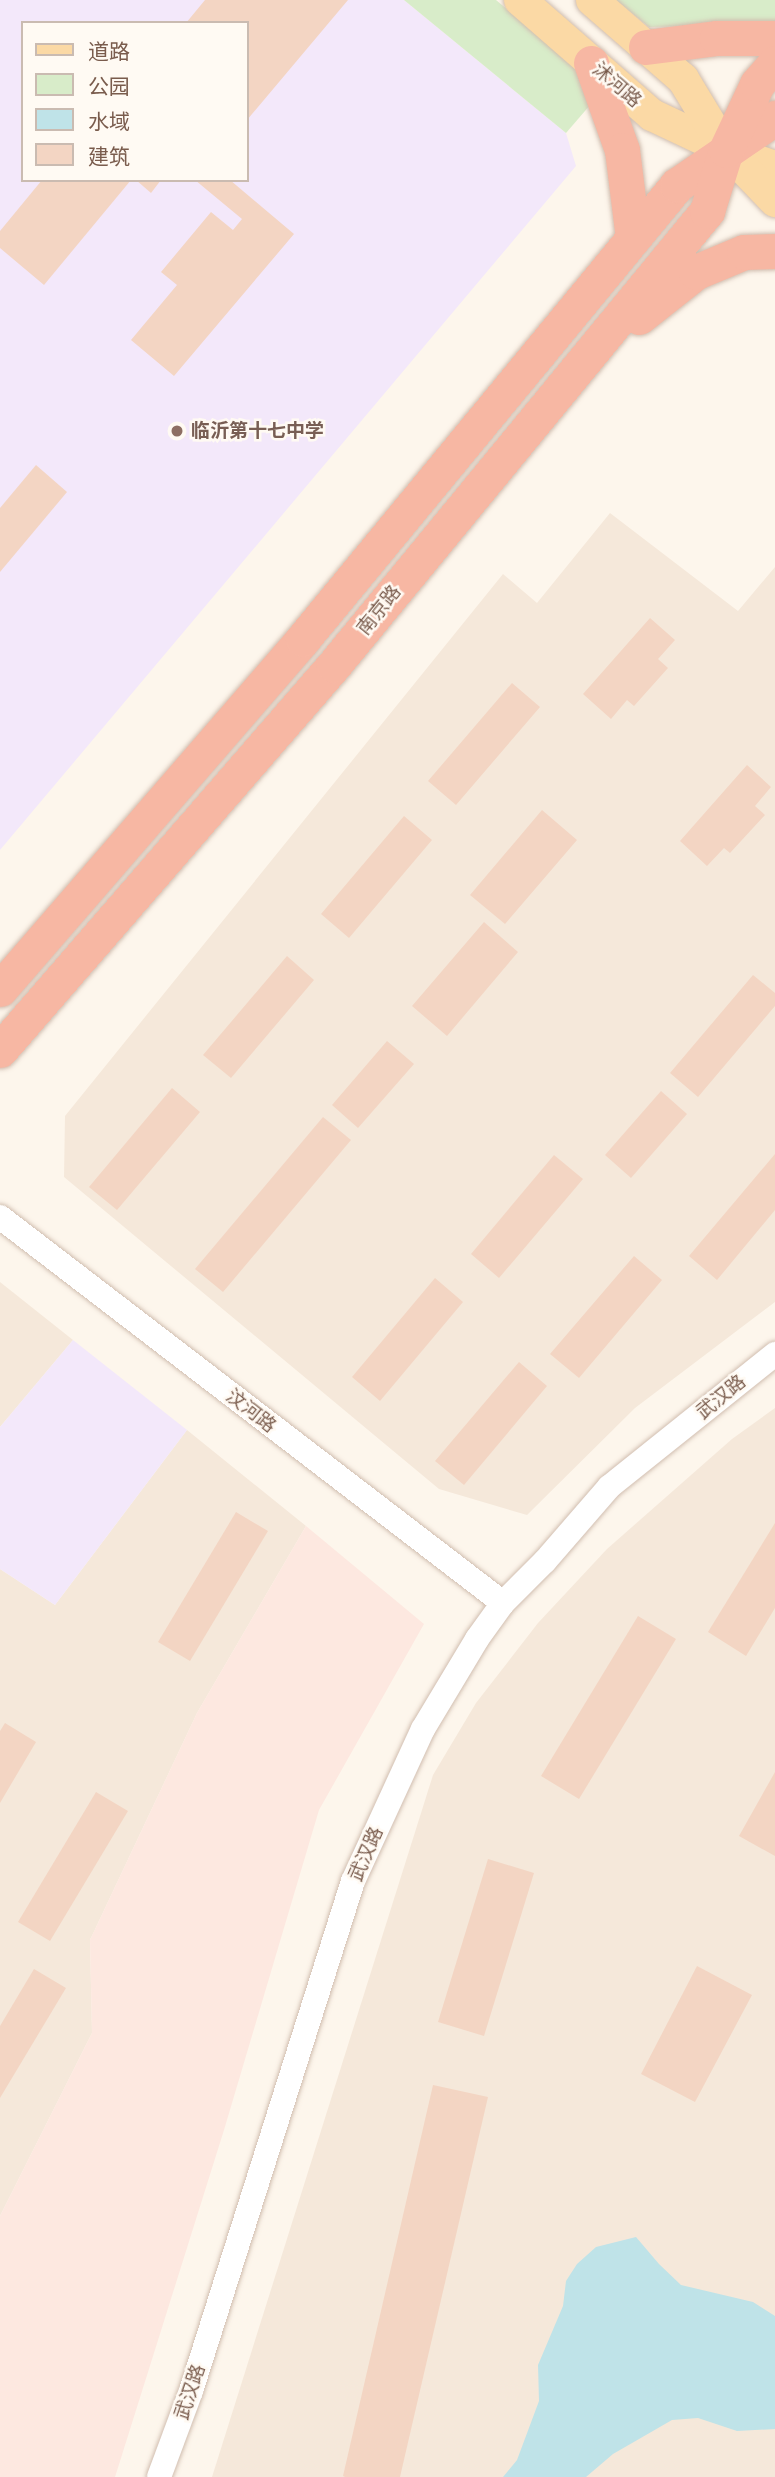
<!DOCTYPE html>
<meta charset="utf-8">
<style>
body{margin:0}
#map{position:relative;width:775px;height:2477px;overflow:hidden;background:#fdf6ec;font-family:"Fira Sans","Noto Sans SC",sans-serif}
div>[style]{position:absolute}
.residential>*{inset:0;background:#f5e8da}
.commercial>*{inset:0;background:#fde8e0}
.education>*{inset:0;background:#f3e8fa}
.green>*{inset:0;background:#d8ecc9}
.water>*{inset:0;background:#bfe3e8}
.building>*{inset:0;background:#f3d5c3}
.roads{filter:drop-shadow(0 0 2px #d1beb0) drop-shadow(0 0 2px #d1beb0)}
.minor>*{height:24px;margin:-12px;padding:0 12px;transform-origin:12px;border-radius:12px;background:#fff}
.major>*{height:32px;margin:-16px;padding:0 16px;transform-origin:16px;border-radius:16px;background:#fbd9a5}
.highway>*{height:35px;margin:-17.5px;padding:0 17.5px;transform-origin:17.5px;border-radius:17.5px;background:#f7b7a3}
.dots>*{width:19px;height:19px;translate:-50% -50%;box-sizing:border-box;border:4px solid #fffaf3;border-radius:50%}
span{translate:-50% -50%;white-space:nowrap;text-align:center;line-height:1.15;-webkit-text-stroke:5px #fffaf3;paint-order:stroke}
.street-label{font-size:19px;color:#7a5c4d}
.education-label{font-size:19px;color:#785e54;font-weight:700}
.left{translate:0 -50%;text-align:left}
.legend{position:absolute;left:21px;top:21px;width:228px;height:161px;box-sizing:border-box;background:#fffaf3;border:2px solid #cabbb1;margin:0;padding:9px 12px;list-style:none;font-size:21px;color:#7a5c4d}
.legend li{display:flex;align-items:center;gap:14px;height:35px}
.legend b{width:35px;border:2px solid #cabbb1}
</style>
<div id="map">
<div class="residential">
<i style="clip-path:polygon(610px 513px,738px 611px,775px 567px,775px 1302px,635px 1408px,527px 1515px,439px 1489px,64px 1177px,65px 1116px,503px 574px,537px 603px)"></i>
<i style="clip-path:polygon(0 1282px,73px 1340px,0 1427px)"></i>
<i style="clip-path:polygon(775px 1408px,775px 2477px,212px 2477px,433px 1775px,476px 1703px,538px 1623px,607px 1549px,732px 1439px)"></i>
<i style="clip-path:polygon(187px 1430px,306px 1526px,197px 1713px,90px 1940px,92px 2033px,0 2216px,0 1569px,55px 1605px)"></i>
</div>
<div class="commercial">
<i style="clip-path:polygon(306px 1526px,424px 1624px,319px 1810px,224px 2130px,116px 2474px,115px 2477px,0 2477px,0 2216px,92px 2033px,90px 1940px,197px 1713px)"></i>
</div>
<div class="education">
<i style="clip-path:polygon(evenodd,0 0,404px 0,566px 133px,576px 166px,0 850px,0 0,23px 23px,247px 23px,247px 180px,23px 180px,23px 23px)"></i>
<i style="clip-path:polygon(73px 1340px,187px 1430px,55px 1605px,0 1569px,0 1427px)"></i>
</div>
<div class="green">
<i style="clip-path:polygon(404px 0,496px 0,575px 67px,591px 104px,566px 133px)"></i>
<i style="clip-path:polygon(616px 0,775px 0,775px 24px,649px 27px)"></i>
</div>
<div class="water">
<i style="clip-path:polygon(636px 2237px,659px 2264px,681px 2285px,753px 2302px,775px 2316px,775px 2429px,737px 2431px,698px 2418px,672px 2420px,613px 2454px,586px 2477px,503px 2477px,517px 2460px,539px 2401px,538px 2365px,563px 2306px,566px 2281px,577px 2264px,596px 2247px)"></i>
</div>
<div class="building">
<i style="clip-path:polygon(205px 0,348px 0,247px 120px,247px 23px,186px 23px)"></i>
<i style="clip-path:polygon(42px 180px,131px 180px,44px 285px,0 248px,0 231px)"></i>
<i style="clip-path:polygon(136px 180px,161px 180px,151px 193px)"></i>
<i style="clip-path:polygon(195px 180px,230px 180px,294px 234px,174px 376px,131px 340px,177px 285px,161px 272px,211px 212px,233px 230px,242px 219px)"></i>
<i style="clip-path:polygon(36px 465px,67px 492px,0 572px,0 508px)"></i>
<i style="clip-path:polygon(650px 618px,675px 640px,658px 659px,668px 668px,634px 706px,627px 700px,611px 719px,583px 694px)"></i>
<i style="clip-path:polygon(512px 683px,540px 707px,456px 805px,428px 781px)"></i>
<i style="clip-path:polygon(747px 765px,771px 787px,755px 806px,765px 815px,730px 853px,724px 848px,707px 866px,680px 841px)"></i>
<i style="clip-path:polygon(542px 810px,577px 840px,505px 924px,470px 895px)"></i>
<i style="clip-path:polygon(404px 816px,432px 840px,349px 938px,321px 914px)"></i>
<i style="clip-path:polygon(484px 922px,518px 952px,447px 1036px,412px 1006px)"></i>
<i style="clip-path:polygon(287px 956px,314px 980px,231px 1078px,203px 1055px)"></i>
<i style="clip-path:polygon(753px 975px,775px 993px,775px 1006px,698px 1097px,670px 1073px)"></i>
<i style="clip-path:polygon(387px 1041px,414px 1064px,358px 1128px,332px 1105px)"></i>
<i style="clip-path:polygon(172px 1088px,200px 1112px,117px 1210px,89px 1187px)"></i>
<i style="clip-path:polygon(661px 1091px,687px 1114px,631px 1178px,605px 1155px)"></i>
<i style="clip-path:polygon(323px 1117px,351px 1140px,223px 1292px,195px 1269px)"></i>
<i style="clip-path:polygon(775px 1154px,775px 1210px,717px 1280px,689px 1256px)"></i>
<i style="clip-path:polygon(554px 1155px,583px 1179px,499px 1278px,471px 1254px)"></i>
<i style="clip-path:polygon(634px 1256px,662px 1280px,579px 1378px,550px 1354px)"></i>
<i style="clip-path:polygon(435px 1278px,463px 1302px,380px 1401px,352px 1377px)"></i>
<i style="clip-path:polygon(519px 1362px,547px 1386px,464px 1485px,435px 1461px)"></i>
<i style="clip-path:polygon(236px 1512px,268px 1531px,190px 1661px,158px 1642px)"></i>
<i style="clip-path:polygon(775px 1523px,775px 1608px,746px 1656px,708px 1632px)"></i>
<i style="clip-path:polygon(638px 1616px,676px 1639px,579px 1799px,541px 1776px)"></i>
<i style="clip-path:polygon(5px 1723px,36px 1742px,0 1803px,0 1731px)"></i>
<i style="clip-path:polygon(775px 1772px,775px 1856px,739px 1836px)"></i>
<i style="clip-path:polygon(96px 1792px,128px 1811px,50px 1941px,18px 1922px)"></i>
<i style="clip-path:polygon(488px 1859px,534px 1873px,484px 2036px,438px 2022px)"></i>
<i style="clip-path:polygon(697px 1966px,752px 1995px,695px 2102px,641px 2074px)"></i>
<i style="clip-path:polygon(34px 1969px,66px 1988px,0 2098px,0 2026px)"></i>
<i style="clip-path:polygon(433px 2085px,488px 2097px,400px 2477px,345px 2477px,343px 2476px)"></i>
</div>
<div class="roads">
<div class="minor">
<i style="left:0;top:1217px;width:634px;rotate:37.5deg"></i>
<i style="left:159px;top:2477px;width:92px;rotate:-69.6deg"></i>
<i style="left:191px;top:2391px;width:535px;rotate:-72.38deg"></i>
<i style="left:353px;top:1881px;width:167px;rotate:-65.3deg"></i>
<i style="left:423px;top:1729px;width:105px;rotate:-59deg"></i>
<i style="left:477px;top:1639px;width:44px;rotate:-54.2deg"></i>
<i style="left:503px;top:1603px;width:59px;rotate:-45deg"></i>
<i style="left:545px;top:1561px;width:98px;rotate:-49.1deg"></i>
<i style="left:609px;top:1487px;width:213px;rotate:-38.7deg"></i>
</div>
<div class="major">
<i style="left:520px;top:0;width:175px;rotate:41.1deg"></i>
<i style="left:652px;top:115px;width:82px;rotate:25.3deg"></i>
<i style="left:726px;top:150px;width:52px;rotate:19.1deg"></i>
<i style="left:592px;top:0;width:121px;rotate:41deg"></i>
<i style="left:683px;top:79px;width:83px;rotate:58.8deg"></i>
<i style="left:726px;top:150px;width:71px;rotate:46.1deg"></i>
</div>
<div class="highway">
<i style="left:646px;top:47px;width:72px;rotate:-7.2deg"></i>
<i style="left:717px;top:38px;width:58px"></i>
<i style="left:591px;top:63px;width:92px;rotate:70.4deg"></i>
<i style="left:622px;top:150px;width:89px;rotate:82.9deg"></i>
<i style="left:639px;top:317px;width:73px;rotate:-38.3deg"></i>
<i style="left:696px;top:272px;width:52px;rotate:-22.6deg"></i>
<i style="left:744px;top:252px;width:31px;rotate:-2deg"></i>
<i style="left:0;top:989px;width:463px;rotate:-49.1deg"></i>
<i style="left:303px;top:639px;width:588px;rotate:-50.52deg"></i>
<i style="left:677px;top:185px;width:119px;rotate:-34.4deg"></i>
<i style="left:0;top:1050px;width:510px;rotate:-49.06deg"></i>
<i style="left:334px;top:665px;width:588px;rotate:-50.59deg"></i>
<i style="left:707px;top:211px;width:64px;rotate:-72.7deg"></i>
<i style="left:726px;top:150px;width:73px;rotate:-64.8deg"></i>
<i style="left:757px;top:84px;width:28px;rotate:-49deg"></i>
</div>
</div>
<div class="dots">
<i style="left:177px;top:431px;background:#8d6e63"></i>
</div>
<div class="street-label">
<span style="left:617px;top:85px;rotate:41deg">沭河路</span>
<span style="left:379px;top:610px;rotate:-51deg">南京路</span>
<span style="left:721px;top:1397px;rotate:-39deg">武汉路</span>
<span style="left:251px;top:1411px;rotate:38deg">汶河路</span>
<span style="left:366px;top:1854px;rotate:-66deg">武汉路</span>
<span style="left:190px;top:2392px;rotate:-71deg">武汉路</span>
</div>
<div class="education-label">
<span class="left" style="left:191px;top:431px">临沂第十七中学</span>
</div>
<ul class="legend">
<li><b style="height:9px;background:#fbd9a5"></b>道路</li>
<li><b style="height:19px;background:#d8ecc9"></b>公园</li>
<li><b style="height:19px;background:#bfe3e8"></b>水域</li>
<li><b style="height:19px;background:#f3d5c3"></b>建筑</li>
</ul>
</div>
